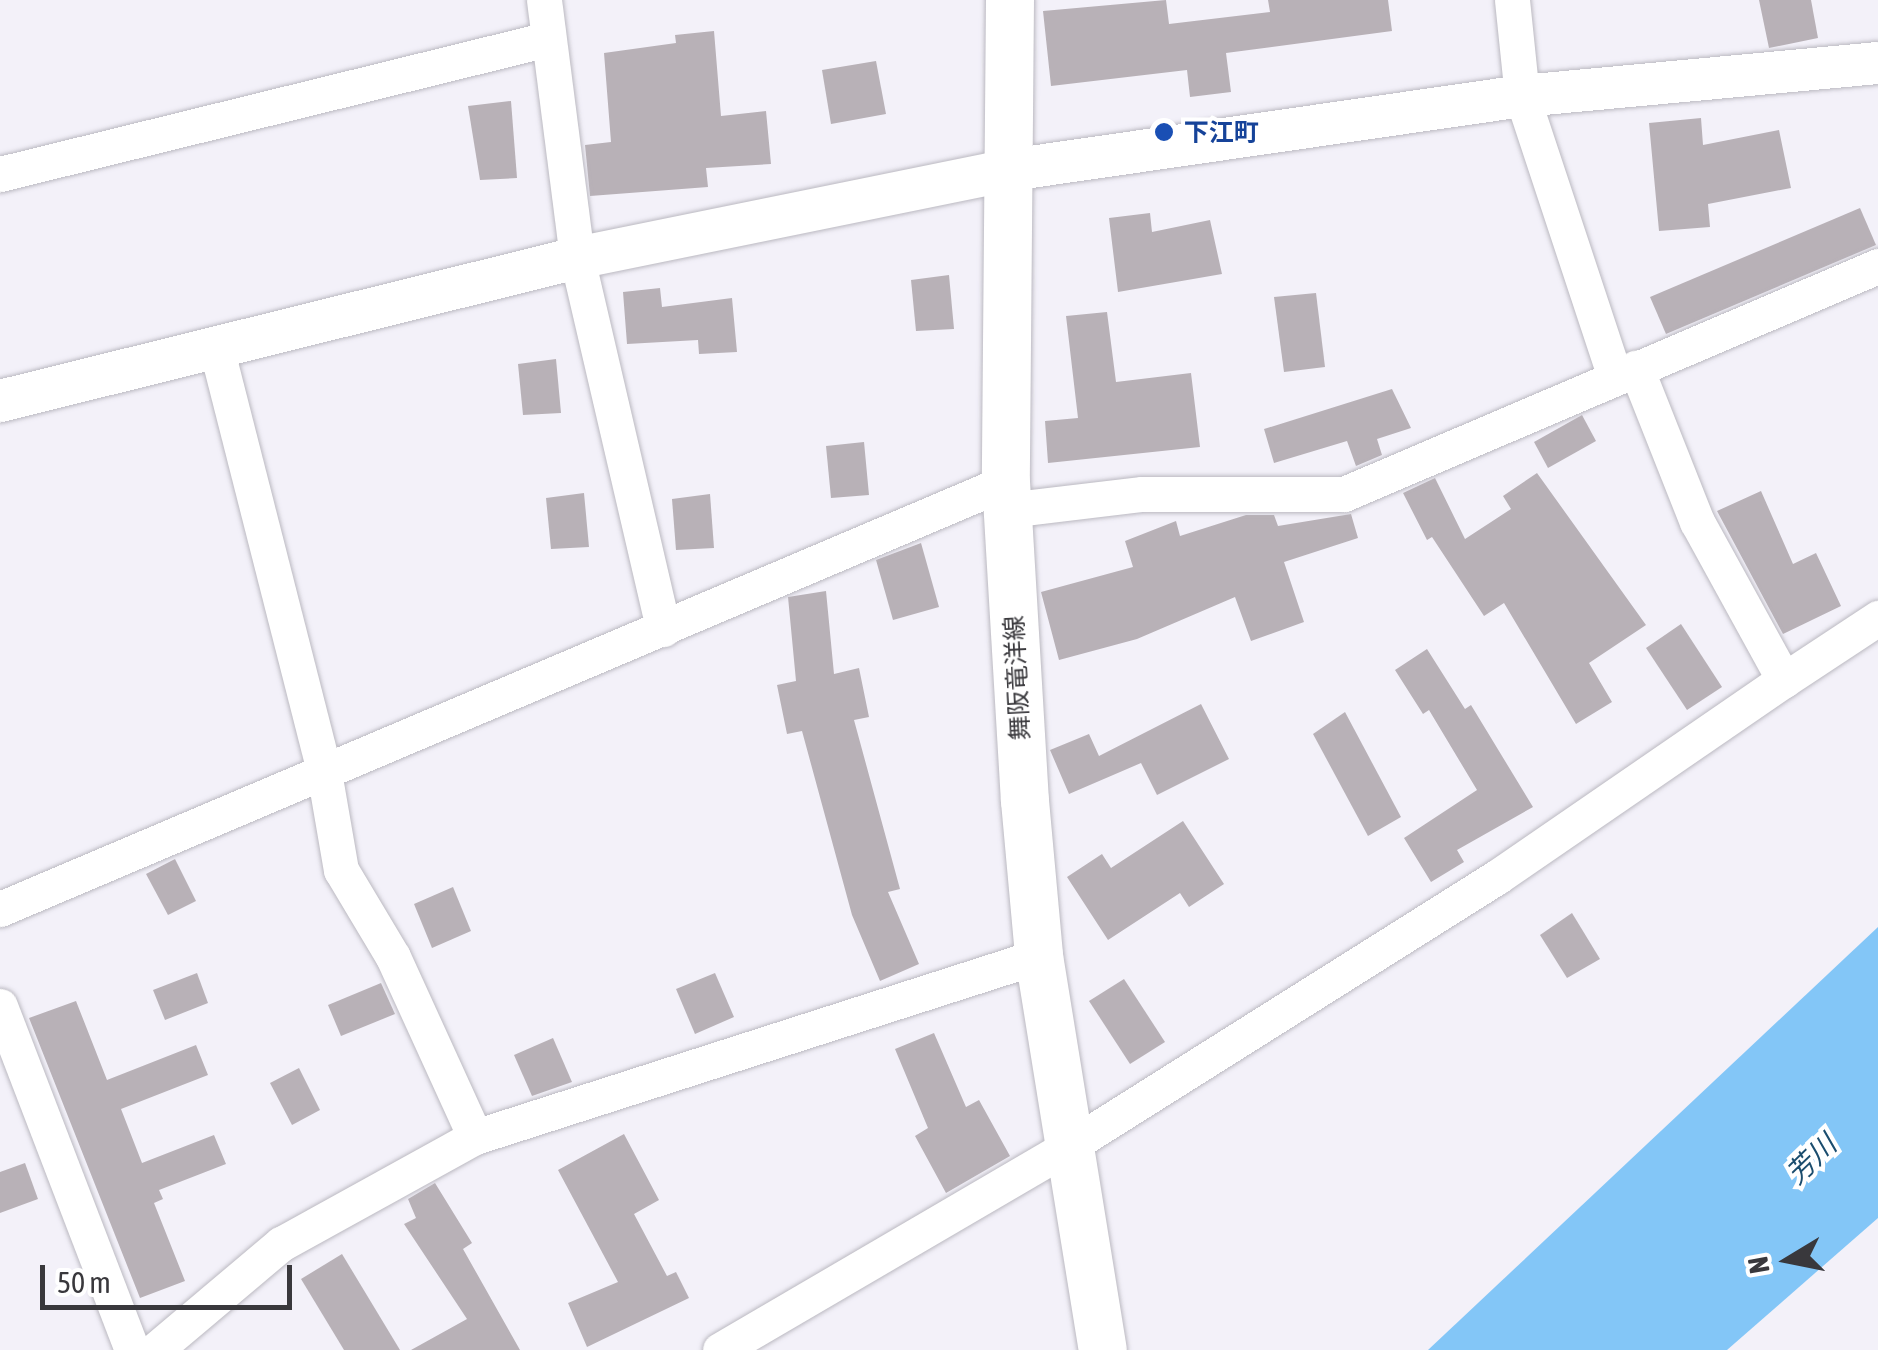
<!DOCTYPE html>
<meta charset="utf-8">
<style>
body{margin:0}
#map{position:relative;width:1878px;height:1350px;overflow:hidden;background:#f3f1f9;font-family:"Asap Condensed","Noto Sans JP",sans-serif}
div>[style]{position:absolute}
.water>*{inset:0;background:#83c6f7}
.building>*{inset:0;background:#b8b1b7}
.roads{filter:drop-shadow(0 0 2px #bbb9c1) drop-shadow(0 0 2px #bbb9c1)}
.minor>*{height:35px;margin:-17.5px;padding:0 17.5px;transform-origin:17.5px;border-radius:17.5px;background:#fff}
.tertiary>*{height:42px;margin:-21px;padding:0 21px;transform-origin:21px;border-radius:21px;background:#fff}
.secondary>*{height:48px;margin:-24px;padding:0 24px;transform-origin:24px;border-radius:24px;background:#fff}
.dots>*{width:28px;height:28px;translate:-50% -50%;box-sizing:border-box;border:5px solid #fff;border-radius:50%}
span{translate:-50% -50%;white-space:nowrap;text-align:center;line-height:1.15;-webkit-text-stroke:8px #fff;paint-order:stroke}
.transit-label{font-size:25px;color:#164399;font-weight:700}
.left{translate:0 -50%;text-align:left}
.street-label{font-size:25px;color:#39383c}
.water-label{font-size:28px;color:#1b4d6e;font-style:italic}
.north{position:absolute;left:1738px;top:1210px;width:100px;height:100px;-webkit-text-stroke:8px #fff;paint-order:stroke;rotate:260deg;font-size:28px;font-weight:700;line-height:40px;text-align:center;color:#39383c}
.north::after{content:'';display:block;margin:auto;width:35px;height:45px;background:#39383c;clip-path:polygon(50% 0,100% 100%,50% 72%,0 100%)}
.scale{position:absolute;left:40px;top:1265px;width:252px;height:45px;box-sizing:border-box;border:5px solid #39383c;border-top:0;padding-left:12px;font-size:30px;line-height:35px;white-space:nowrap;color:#39383c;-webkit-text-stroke:8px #fff;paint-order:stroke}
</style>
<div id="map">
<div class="water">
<i style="clip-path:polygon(1878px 927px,1878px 1218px,1727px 1350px,1428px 1350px)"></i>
</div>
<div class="building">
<i style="clip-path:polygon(1166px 0,1169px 24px,1270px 12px,1268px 0,1388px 0,1392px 31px,1226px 53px,1231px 92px,1190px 97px,1187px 70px,1051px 86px,1043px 11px)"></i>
<i style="clip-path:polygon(1759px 0,1811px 0,1818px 38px,1769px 48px)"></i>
<i style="clip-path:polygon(714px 31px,721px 116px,766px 111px,771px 164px,706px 168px,708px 187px,590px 196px,585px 145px,611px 142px,604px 53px,676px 43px,675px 35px)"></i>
<i style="clip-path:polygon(876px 61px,886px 114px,831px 124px,822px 70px)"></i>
<i style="clip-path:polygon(511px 101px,517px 178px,480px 180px,468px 106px)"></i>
<i style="clip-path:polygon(1701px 118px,1703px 145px,1779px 130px,1791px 188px,1708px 204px,1710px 227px,1659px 231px,1649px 123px)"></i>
<i style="clip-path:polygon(1860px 208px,1876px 245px,1666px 334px,1650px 297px)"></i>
<i style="clip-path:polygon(1150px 213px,1152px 232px,1210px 220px,1222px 274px,1118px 292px,1109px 218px)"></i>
<i style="clip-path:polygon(949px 275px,954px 329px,916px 331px,911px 280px)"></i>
<i style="clip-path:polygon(660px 288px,662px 307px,732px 298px,737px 352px,699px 354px,698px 340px,627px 344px,623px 292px)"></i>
<i style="clip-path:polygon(1316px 293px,1325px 367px,1284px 372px,1274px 297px)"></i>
<i style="clip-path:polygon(1107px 312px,1116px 382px,1191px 373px,1200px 447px,1048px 463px,1045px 421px,1078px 418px,1066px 316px)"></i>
<i style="clip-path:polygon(556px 359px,561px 413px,523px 415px,518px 364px)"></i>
<i style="clip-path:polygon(1392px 389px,1411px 428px,1377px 439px,1382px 455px,1356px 466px,1347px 441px,1274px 463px,1264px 429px)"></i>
<i style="clip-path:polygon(1582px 415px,1596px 441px,1548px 468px,1534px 442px)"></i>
<i style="clip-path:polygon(864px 442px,869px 495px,831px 498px,826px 446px)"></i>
<i style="clip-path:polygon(1537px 473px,1646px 625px,1589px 663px,1612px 702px,1576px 724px,1504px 603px,1484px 616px,1432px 537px,1427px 540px,1403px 493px,1435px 478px,1465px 539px,1511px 509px,1503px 496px)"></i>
<i style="clip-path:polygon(1761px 491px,1793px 564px,1816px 553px,1841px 606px,1783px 634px,1717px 511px)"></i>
<i style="clip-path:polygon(584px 493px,589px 547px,551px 549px,546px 498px)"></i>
<i style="clip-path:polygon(710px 494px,714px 548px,676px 550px,672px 499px)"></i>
<i style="clip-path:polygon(1351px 514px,1358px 538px,1284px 562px,1304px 622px,1251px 641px,1235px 597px,1137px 639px,1059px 660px,1041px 592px,1133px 567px,1125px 541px,1176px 521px,1180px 536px,1246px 515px,1274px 515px,1278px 526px)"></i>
<i style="clip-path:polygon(921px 543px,939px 607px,893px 620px,876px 560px)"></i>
<i style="clip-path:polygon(826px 591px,834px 674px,859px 668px,869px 717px,854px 720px,900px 889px,888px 892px,919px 964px,880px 981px,852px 915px,802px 731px,787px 734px,777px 685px,796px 681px,788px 597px)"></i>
<i style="clip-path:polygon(1681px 624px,1722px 687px,1687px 710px,1646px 648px)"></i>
<i style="clip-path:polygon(1427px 649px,1465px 709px,1471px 705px,1533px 807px,1457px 850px,1464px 862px,1431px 882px,1404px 838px,1477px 790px,1429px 710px,1423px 714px,1395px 670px)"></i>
<i style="clip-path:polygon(1201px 704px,1229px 759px,1157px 795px,1141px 763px,1069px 794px,1050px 750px,1089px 734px,1099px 756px)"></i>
<i style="clip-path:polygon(1345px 712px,1401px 817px,1368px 836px,1313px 734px)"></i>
<i style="clip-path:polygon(1183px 821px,1224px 884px,1189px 907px,1180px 893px,1108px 940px,1067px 877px,1102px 854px,1111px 868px)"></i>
<i style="clip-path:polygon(175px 859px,196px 901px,168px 915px,146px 874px)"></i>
<i style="clip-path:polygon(453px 887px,471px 931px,432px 948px,414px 904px)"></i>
<i style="clip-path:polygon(1572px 913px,1600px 959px,1567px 978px,1540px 935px)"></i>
<i style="clip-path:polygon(197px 973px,208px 1003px,165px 1020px,153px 990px)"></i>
<i style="clip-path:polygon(715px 973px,734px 1017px,695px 1034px,676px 989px)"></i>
<i style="clip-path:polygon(1124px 979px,1165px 1042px,1130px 1064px,1089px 1001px)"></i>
<i style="clip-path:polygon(381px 983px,395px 1014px,341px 1036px,328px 1005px)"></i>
<i style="clip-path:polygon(76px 1001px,107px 1080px,196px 1045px,208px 1075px,121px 1109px,142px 1163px,214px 1135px,226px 1164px,159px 1190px,163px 1199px,154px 1203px,185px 1281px,140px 1298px,29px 1018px)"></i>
<i style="clip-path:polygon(934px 1033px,966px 1107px,979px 1100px,1010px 1156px,946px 1193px,915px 1136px,928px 1128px,895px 1049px)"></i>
<i style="clip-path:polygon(553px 1038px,572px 1082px,532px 1096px,514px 1055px)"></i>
<i style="clip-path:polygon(299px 1068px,320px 1110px,292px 1125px,270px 1083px)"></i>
<i style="clip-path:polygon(624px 1134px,659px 1200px,634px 1214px,667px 1276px,676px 1272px,689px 1298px,587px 1347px,568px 1303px,618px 1282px,558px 1170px)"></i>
<i style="clip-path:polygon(25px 1163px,38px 1199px,0 1213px,0 1172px)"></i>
<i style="clip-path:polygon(435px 1183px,472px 1243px,463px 1249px,520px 1350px,411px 1350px,467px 1319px,404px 1224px,416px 1218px,408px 1199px)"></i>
<i style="clip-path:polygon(342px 1254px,400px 1350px,344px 1350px,301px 1279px)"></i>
</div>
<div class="roads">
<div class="minor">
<i style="left:544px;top:0;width:260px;rotate:82.7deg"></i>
<i style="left:577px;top:258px;width:381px;rotate:76.9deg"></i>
<i style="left:1512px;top:0;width:97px;rotate:84.1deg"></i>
<i style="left:1522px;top:96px;width:296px;rotate:71.7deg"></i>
<i style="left:0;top:174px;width:564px;rotate:-13.84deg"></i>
<i style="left:216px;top:347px;width:432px;rotate:75.7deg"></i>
<i style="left:323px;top:766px;width:106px;rotate:80.2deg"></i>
<i style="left:341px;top:870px;width:101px;rotate:59.1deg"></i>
<i style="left:393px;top:957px;width:198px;rotate:65.5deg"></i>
<i style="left:1007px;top:510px;width:136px;rotate:-6.8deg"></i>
<i style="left:1142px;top:494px;width:202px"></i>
<i style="left:1344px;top:494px;width:581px;rotate:-23.12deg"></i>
<i style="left:1784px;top:680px;width:113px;rotate:-33.4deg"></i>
<i style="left:0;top:909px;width:1093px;rotate:-23deg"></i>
<i style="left:0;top:1006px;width:368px;rotate:69deg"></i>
<i style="left:155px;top:1350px;width:165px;rotate:-40.1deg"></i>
<i style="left:281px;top:1244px;width:222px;rotate:-28.9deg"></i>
<i style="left:475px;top:1137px;width:592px;rotate:-17.79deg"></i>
<i style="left:720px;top:1350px;width:403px;rotate:-30.3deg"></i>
<i style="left:1068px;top:1147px;width:507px;rotate:-32.19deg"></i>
<i style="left:1497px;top:877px;width:348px;rotate:-34.5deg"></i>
<i style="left:1784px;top:680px;width:180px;rotate:-118.8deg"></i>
<i style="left:1697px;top:522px;width:166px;rotate:-111.6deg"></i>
</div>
<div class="tertiary">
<i style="left:0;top:401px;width:594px;rotate:-13.92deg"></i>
<i style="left:577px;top:258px;width:442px;rotate:-11.5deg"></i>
<i style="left:1010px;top:170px;width:517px;rotate:-8.22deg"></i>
<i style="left:1522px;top:96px;width:358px;rotate:-5.3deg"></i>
</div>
<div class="secondary">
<i style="left:1010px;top:0;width:482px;rotate:90.5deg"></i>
<i style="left:1006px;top:482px;width:320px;rotate:86.6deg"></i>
<i style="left:1025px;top:801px;width:156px;rotate:84.8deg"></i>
<i style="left:1039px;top:956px;width:399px;rotate:80.8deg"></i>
</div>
</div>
<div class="dots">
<i style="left:1164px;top:132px;background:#1a4fb4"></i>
</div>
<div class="transit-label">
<span class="left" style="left:1184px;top:132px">下江町</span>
</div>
<div class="street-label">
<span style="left:1017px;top:678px;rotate:-93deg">舞阪竜洋線</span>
</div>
<div class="water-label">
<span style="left:1811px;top:1159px;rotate:-44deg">芳川</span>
</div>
<div class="north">N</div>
<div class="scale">50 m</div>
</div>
